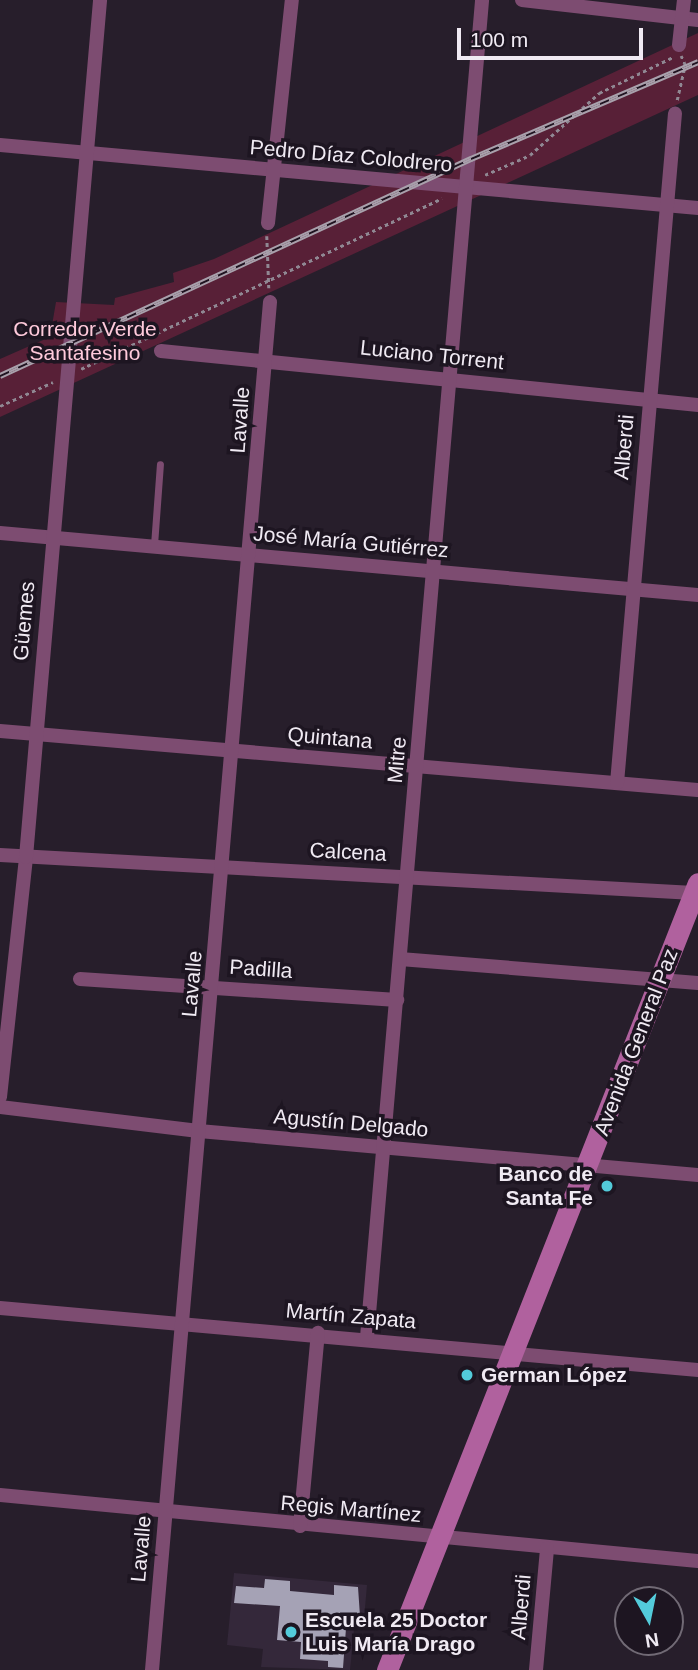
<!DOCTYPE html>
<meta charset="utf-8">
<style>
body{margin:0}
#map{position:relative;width:698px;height:1670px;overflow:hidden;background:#271e2b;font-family:Arial,sans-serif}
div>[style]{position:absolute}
.built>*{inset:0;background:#34283a}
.green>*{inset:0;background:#582037}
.building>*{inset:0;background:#a5a2b5}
.path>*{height:2.5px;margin-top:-1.25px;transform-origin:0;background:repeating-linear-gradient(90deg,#908893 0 3.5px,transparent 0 7px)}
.lane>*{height:7px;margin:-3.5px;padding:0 3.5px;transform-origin:3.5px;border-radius:3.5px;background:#7d4c71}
.street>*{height:14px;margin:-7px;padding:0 7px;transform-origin:7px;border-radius:7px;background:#7d4c71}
.secondary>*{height:21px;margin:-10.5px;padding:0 10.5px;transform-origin:10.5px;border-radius:10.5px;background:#b0619e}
.rail>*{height:6px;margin-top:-3px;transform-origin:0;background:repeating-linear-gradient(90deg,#1d1521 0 10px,#a8a1ac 0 20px);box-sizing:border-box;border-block:2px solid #a8a1ac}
.dots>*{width:19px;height:19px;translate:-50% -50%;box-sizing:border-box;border:4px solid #1d1521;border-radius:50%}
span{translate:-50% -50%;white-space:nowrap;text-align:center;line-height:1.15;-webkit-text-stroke:7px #1d1521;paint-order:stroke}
.street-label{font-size:21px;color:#f0eaf3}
.park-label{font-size:21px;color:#ffcadb}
.poi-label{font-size:21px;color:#f0eaf3;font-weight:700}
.right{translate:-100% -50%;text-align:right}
.left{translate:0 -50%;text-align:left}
.north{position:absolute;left:614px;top:1586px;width:70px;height:70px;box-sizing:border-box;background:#1d1521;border:2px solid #716a75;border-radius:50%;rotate:171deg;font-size:19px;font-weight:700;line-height:28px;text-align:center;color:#f0eaf3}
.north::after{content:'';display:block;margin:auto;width:24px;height:32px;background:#53cbda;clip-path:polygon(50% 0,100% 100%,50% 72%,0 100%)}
.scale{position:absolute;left:457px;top:28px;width:186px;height:32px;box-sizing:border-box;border:4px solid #f0eaf3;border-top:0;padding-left:9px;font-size:21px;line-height:24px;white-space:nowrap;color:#f0eaf3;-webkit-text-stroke:5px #1d1521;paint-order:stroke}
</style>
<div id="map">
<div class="built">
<i style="clip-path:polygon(234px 1573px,367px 1585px,364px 1619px,355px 1619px,350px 1670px,261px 1667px,263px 1649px,227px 1645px)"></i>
</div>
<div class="green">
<i style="clip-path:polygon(698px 33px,698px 95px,0 417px,0 359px,50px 337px,56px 302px,114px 305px,115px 298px,174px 282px,173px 273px,214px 259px)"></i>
</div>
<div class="building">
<i style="clip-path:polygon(265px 1579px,290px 1581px,290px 1591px,334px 1595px,334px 1585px,358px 1587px,360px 1616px,347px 1615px,343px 1668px,328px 1667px,328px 1661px,300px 1659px,301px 1642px,277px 1640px,280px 1606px,234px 1603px,236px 1586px,264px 1588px)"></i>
</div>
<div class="path">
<i style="left:677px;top:100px;width:36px;rotate:-77deg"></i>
<i style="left:685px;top:65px;width:10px;rotate:-114deg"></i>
<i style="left:485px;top:175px;width:49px;rotate:-24deg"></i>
<i style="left:530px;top:155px;width:93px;rotate:-41.9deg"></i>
<i style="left:599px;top:93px;width:82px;rotate:-25.9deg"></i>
<i style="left:267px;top:236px;width:52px;rotate:87.8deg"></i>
<i style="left:81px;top:369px;width:399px;rotate:-25.3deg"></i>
<i style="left:0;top:406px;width:58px;rotate:-24.4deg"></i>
</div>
<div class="lane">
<i style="left:154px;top:545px;width:81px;rotate:-85.8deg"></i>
</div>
<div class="street">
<i style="left:522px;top:0;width:177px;rotate:6.5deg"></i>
<i style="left:679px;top:45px;width:45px;rotate:-83.7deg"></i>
<i style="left:0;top:145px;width:701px;rotate:5.16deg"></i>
<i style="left:268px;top:223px;width:224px;rotate:-83.9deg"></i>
<i style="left:161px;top:351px;width:540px;rotate:5.74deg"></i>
<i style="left:0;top:533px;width:701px;rotate:5.08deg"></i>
<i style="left:0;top:731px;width:700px;rotate:4.83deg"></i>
<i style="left:617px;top:783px;width:672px;rotate:-85.05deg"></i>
<i style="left:0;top:855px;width:695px;rotate:3.13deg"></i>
<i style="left:400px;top:959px;width:299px;rotate:4.6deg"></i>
<i style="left:80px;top:979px;width:318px;rotate:3.8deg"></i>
<i style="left:0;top:1097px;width:241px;rotate:-83.8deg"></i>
<i style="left:26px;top:857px;width:860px;rotate:-85.06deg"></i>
<i style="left:0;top:1107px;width:200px;rotate:6.9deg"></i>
<i style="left:199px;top:1131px;width:501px;rotate:5.04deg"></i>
<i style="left:0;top:1308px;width:701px;rotate:5.08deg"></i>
<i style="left:367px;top:1337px;width:1342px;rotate:-85.08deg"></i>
<i style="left:0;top:1495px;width:701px;rotate:5.4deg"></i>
<i style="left:300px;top:1526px;width:194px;rotate:-84.7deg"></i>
<i style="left:152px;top:1670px;width:1373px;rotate:-85.07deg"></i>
<i style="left:536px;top:1670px;width:122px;rotate:-84.8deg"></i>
</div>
<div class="secondary">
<i style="left:387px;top:1670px;width:846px;rotate:-68.44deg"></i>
</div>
<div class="rail">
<i style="left:0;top:376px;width:519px;rotate:-24.74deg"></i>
<i style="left:471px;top:159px;width:247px;rotate:-23.1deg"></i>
</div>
<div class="dots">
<i style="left:607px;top:1186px;background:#53cbda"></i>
<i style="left:467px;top:1375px;background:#53cbda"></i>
<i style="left:291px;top:1632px;background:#53cbda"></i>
</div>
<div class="street-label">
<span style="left:351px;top:156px;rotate:5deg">Pedro Díaz Colodrero</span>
<span style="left:432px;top:355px;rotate:6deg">Luciano Torrent</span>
<span style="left:240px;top:420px;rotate:-86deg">Lavalle</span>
<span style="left:624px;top:447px;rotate:-85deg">Alberdi</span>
<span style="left:351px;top:542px;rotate:5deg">José María Gutiérrez</span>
<span style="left:24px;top:621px;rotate:-85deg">Güemes</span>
<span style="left:330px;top:738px;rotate:5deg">Quintana</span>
<span style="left:397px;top:760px;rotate:-85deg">Mitre</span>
<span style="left:348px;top:852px;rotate:3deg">Calcena</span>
<span style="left:261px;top:969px;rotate:4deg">Padilla</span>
<span style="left:192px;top:984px;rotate:-85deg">Lavalle</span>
<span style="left:636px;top:1042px;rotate:-69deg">Avenida General Paz</span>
<span style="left:351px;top:1123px;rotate:5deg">Agustín Delgado</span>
<span style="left:351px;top:1316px;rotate:5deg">Martín Zapata</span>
<span style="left:351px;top:1509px;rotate:5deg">Regis Martínez</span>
<span style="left:141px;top:1549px;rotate:-85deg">Lavalle</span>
<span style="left:521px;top:1607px;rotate:-85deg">Alberdi</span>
</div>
<div class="park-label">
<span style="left:85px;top:341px">Corredor Verde<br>Santafesino</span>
</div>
<div class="poi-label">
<span class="right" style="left:593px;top:1186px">Banco de<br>Santa Fe</span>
<span class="left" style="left:481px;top:1375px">German López</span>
<span class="left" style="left:305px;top:1632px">Escuela 25 Doctor<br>Luis María Drago</span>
</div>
<div class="north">N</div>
<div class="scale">100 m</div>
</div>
